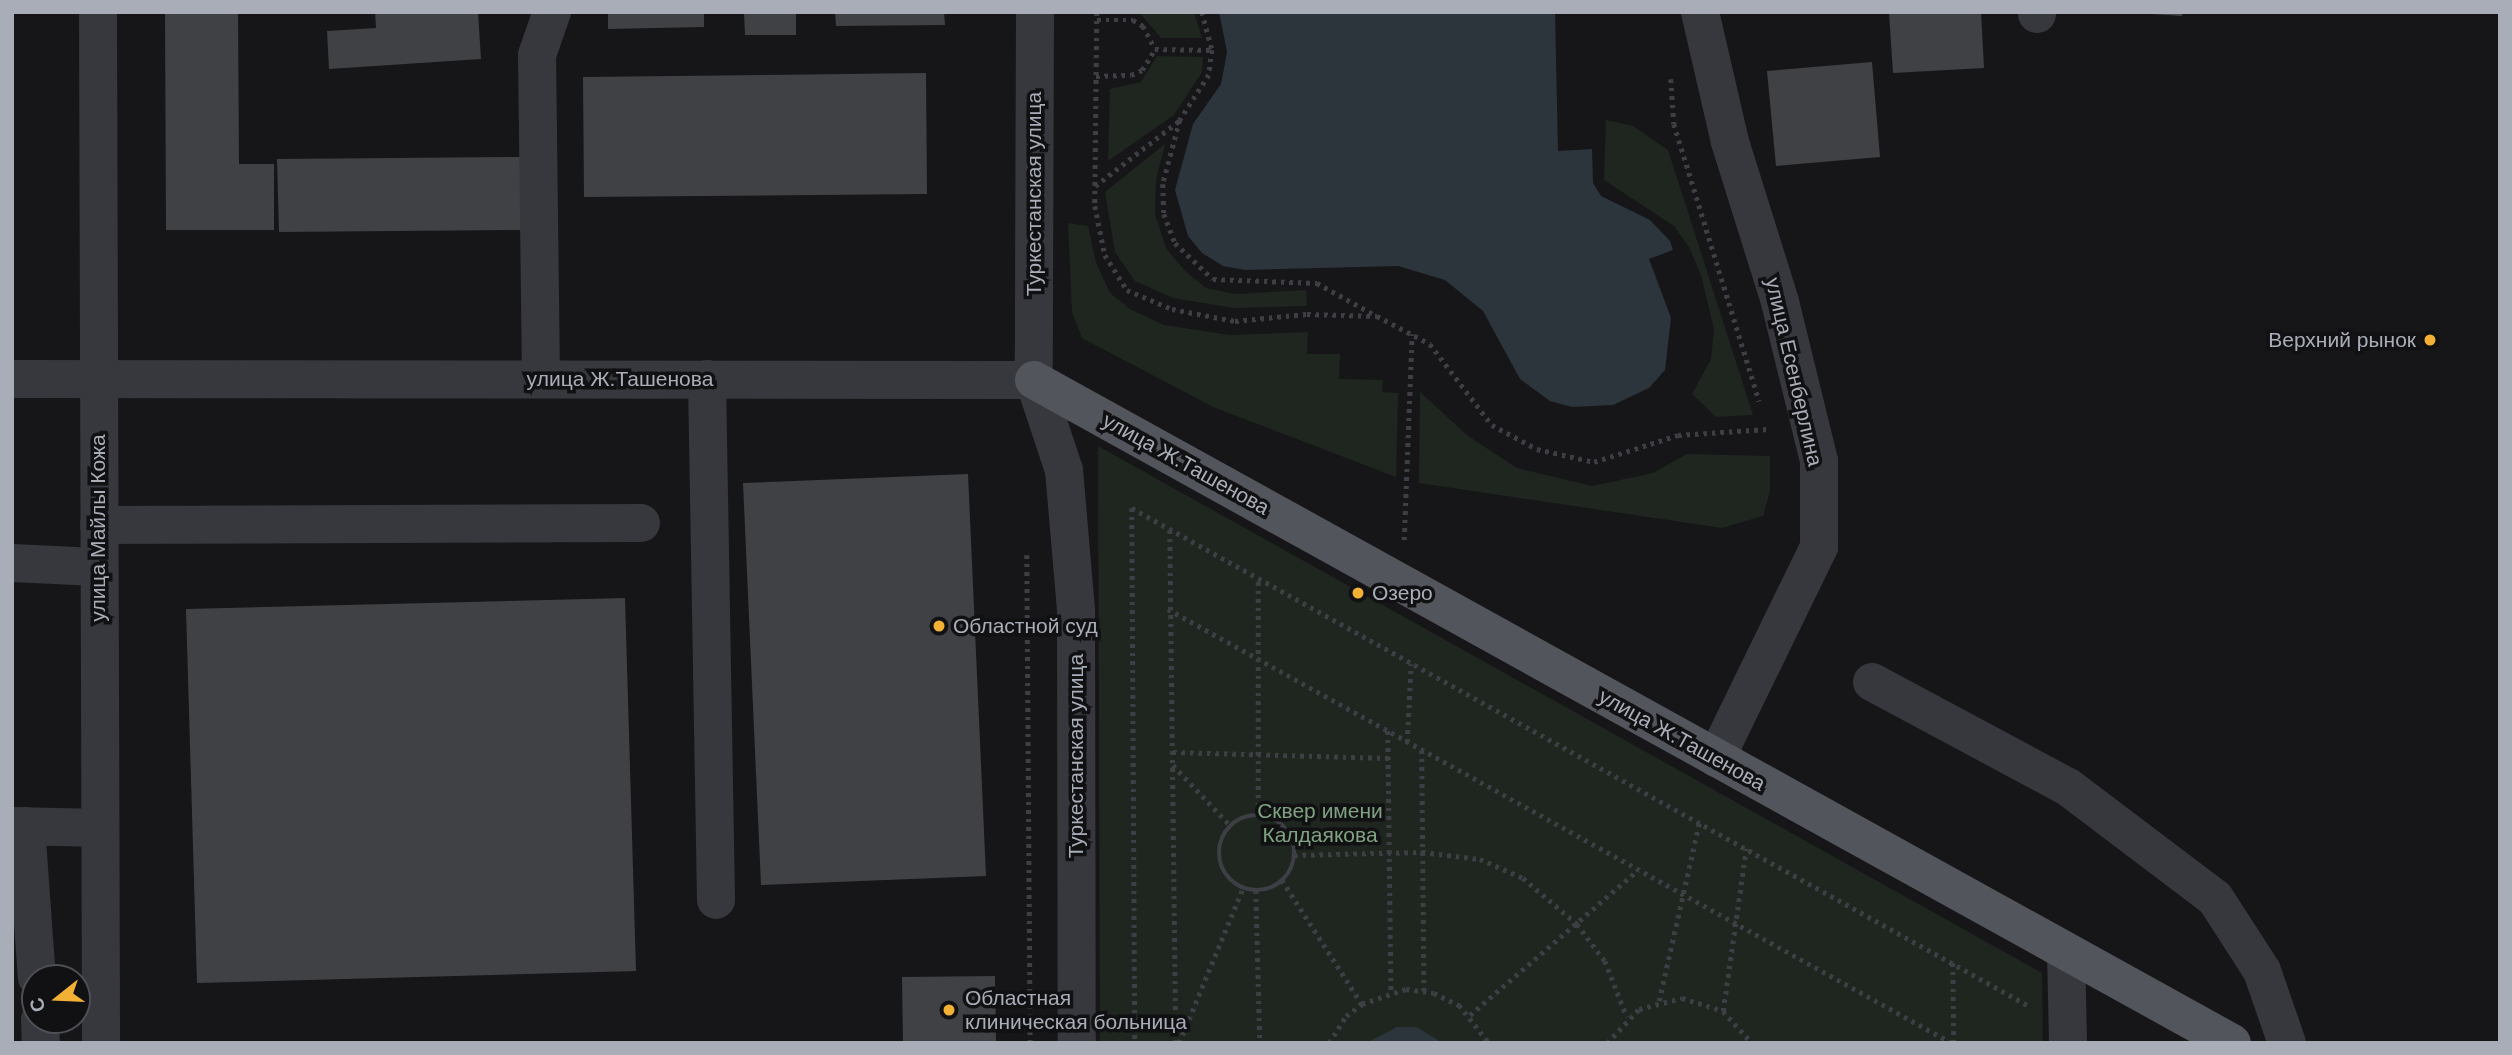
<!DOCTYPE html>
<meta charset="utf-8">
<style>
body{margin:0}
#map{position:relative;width:2512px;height:1055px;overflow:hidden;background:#161618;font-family:Helvetica,sans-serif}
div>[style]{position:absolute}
.green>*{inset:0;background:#1e261f}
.water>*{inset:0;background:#2c353c}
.building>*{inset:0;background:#404145}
.path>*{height:4.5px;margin-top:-2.25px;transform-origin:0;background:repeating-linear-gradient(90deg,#3d3f44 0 3.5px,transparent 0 8.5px)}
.path>.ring{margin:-2.25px;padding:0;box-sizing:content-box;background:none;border:4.5px solid #3d3f44;border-radius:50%}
.minor>*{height:38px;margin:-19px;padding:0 19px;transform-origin:19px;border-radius:19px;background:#37383d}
.major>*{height:38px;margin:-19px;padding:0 19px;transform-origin:19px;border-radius:19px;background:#53555c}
.dots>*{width:19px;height:19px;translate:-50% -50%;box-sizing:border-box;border:4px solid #111113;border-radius:50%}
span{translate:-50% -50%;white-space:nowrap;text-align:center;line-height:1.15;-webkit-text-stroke:7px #111113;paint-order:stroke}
.street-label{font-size:21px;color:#a8adb8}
.poi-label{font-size:21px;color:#a8adb8}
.right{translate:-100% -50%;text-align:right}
.left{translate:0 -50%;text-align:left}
.park-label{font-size:21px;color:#7fa381}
.frame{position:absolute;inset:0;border:14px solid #a8adb8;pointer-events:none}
.north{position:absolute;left:21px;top:964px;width:70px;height:70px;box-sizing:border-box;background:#111113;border:2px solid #4d4f55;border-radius:50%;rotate:252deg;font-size:19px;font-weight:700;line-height:28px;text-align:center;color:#a8adb8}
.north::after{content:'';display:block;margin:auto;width:24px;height:32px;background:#f2b134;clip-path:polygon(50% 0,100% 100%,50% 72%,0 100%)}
</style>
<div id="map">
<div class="green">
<i style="clip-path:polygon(1139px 12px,1194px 12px,1202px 38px,1161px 38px)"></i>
<i style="clip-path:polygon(1157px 56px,1203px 57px,1202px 72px,1174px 115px,1108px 161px,1110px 89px,1141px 82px)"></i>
<i style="clip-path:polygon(1606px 120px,1633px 126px,1668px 150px,1753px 415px,1716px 417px,1692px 394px,1711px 359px,1714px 329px,1701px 275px,1689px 247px,1674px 226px,1604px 180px)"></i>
<i style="clip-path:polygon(1165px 144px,1156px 180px,1155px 214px,1166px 248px,1185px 271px,1206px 288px,1235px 294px,1306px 290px,1307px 306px,1234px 308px,1173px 298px,1135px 281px,1115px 252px,1105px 192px)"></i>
<i style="clip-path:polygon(1068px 223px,1088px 226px,1096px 263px,1110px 293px,1130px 309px,1164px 325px,1230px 335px,1308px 332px,1307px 354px,1340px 354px,1339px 379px,1383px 380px,1382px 392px,1398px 393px,1396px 477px,1213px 407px,1082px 338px,1072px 312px)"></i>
<i style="clip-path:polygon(1420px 392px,1468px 436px,1517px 468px,1592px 486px,1653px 473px,1687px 454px,1770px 456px,1770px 491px,1763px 516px,1722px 528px,1419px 483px)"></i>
<i style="clip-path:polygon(1098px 446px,2042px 973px,2043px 1043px,1100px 1043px)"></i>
</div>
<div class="water">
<i style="clip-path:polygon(1219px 12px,1555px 12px,1558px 151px,1592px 149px,1593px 183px,1601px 196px,1650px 220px,1670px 241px,1673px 250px,1649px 259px,1671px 318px,1665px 370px,1649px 388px,1613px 405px,1572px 407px,1550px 401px,1520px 379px,1483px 311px,1445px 280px,1398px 266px,1245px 270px,1223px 266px,1202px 253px,1188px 236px,1175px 190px,1193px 124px,1221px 84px,1227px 52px)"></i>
<i style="clip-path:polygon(1397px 1027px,1416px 1027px,1443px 1043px,1366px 1043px)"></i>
</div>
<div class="building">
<i style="clip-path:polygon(165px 12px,238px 12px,239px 164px,274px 164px,274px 230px,166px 230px)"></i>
<i style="clip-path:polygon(375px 12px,478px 12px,481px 59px,329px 69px,327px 31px,376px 28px)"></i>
<i style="clip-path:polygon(608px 12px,704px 12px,704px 27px,608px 29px)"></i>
<i style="clip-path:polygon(744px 12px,796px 12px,796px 35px,745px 35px)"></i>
<i style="clip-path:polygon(835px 12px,944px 12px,945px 25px,836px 26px)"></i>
<i style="clip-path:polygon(1889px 12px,1981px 12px,1984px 68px,1893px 73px)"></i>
<i style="clip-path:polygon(2152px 12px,2182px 12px,2182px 16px,2152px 14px)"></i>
<i style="clip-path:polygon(1872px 62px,1880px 157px,1776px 166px,1767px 71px)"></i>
<i style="clip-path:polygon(926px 73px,927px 194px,584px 197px,583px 77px)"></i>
<i style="clip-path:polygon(522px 157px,523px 230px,279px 232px,277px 159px)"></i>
<i style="clip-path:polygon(968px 474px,986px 876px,761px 885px,743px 483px)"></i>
<i style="clip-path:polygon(625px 598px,636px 971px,197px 983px,186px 609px)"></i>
<i style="clip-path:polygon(995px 976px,996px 1043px,903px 1043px,902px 977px)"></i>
</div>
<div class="path">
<i style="left:1097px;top:12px;width:194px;rotate:90.6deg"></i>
<i style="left:1095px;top:206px;width:50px;rotate:78.5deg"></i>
<i style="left:1105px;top:255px;width:41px;rotate:57.8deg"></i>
<i style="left:1127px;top:290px;width:49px;rotate:22.9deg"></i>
<i style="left:1172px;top:309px;width:64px;rotate:10.8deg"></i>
<i style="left:1235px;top:321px;width:72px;rotate:-5.6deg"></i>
<i style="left:1307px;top:314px;width:70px;rotate:1.6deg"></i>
<i style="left:1377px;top:316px;width:60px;rotate:27.8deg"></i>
<i style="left:1430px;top:344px;width:102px;rotate:52.6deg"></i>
<i style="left:1492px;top:425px;width:51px;rotate:28.1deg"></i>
<i style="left:1537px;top:449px;width:58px;rotate:12.8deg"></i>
<i style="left:1594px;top:462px;width:88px;rotate:-17.8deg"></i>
<i style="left:1678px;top:435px;width:90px;rotate:-3.8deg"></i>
<i style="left:1202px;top:12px;width:39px;rotate:75deg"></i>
<i style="left:1212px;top:50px;width:25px;rotate:97deg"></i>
<i style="left:1209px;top:75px;width:54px;rotate:122.8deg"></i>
<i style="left:1180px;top:120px;width:66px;rotate:104.9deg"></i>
<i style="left:1163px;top:184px;width:30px;rotate:88deg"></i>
<i style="left:1164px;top:214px;width:31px;rotate:69deg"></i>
<i style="left:1175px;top:243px;width:52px;rotate:43.5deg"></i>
<i style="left:1213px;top:279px;width:104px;rotate:2.2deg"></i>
<i style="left:1317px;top:283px;width:66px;rotate:28.9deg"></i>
<i style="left:1097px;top:20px;width:36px"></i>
<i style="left:1133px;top:20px;width:12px;rotate:31deg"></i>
<i style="left:1143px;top:26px;width:26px;rotate:62deg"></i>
<i style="left:1096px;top:76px;width:35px;rotate:-2deg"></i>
<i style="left:1131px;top:75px;width:12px;rotate:-24deg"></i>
<i style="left:1142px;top:70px;width:25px;rotate:-58deg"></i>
<i style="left:1155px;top:49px;width:57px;rotate:1deg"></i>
<i style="left:1671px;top:79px;width:45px;rotate:86.2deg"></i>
<i style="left:1674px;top:124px;width:290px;rotate:72.9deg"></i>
<i style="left:1095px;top:186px;width:108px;rotate:-37.8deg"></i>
<i style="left:1132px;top:508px;width:1024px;rotate:29.04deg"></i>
<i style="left:1132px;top:508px;width:535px;rotate:89.68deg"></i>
<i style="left:1170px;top:530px;width:513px;rotate:89.33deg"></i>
<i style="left:1404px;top:540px;width:206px;rotate:-87.8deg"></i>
<i style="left:1027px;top:555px;width:488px;rotate:89.6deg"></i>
<i style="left:1168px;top:609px;width:896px;rotate:28.97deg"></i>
<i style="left:1388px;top:731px;width:261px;rotate:89.3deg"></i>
<i style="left:1407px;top:742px;width:78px;rotate:-87.1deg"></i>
<i style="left:1422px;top:750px;width:241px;rotate:89.5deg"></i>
<i style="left:1173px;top:752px;width:216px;rotate:1.6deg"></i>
<i style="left:1173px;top:765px;width:83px;rotate:46.5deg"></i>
<i style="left:1258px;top:815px;width:236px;rotate:-90deg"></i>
<i class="ring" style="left:1219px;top:815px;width:71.5px;height:71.5px"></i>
<i style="left:1294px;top:855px;width:128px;rotate:-1.3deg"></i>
<i style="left:1422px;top:852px;width:58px;rotate:6.9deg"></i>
<i style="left:1480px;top:859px;width:47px;rotate:23.8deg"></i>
<i style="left:1523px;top:878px;width:71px;rotate:40.4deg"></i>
<i style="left:1577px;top:924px;width:46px;rotate:52.9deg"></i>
<i style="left:1605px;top:961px;width:60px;rotate:68.6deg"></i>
<i style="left:1282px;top:880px;width:148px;rotate:57.2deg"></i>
<i style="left:1256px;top:890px;width:153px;rotate:88.5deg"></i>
<i style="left:1953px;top:963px;width:80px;rotate:89.3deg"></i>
<i style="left:1659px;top:1001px;width:182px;rotate:-77.3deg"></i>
<i style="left:1723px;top:1011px;width:164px;rotate:-81.9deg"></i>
<i style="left:1470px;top:1015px;width:222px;rotate:-40.8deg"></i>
<i style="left:1179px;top:1043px;width:168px;rotate:-67.6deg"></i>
<i style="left:1329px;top:1043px;width:32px;rotate:-58deg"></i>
<i style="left:1346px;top:1016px;width:20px;rotate:-37deg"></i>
<i style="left:1362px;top:1004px;width:46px;rotate:-18.8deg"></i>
<i style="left:1406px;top:989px;width:28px;rotate:8deg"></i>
<i style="left:1434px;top:993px;width:28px;rotate:26deg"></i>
<i style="left:1459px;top:1005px;width:48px;rotate:51.7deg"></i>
<i style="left:1607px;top:1043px;width:47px;rotate:-46.7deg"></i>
<i style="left:1639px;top:1009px;width:44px;rotate:-14.3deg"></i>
<i style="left:1682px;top:998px;width:43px;rotate:17.6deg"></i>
<i style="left:1723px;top:1011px;width:43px;rotate:47.8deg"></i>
</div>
<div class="minor">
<i style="left:98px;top:12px;width:1031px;rotate:89.83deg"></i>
<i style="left:1035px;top:12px;width:368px;rotate:90.2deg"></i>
<i style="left:1034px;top:380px;width:95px;rotate:71.6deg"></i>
<i style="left:1064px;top:470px;width:142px;rotate:85.1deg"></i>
<i style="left:1076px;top:611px;width:432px;rotate:89.9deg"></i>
<i style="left:1700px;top:12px;width:133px;rotate:77deg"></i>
<i style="left:1730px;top:142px;width:168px;rotate:72.6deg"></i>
<i style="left:1780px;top:302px;width:164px;rotate:76.2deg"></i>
<i style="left:1819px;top:461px;width:86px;rotate:90deg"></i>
<i style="left:1819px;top:547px;width:235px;rotate:116deg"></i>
<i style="left:2037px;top:12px;width:2px;rotate:90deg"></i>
<i style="left:12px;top:379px;width:1022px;rotate:0.06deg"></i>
<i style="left:541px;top:379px;width:324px;rotate:-90.7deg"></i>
<i style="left:537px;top:55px;width:46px;rotate:-70.8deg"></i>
<i style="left:707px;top:379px;width:521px;rotate:89.01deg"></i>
<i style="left:99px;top:525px;width:542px;rotate:-0.21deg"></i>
<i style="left:12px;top:563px;width:86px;rotate:2.7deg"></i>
<i style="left:1872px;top:682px;width:222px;rotate:28.2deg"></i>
<i style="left:2068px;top:787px;width:184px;rotate:37.1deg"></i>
<i style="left:2215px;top:898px;width:87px;rotate:57.2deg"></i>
<i style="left:2262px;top:971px;width:76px;rotate:70.9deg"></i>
<i style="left:12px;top:826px;width:88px;rotate:1.3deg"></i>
<i style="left:26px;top:826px;width:152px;rotate:85.9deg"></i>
<i style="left:2066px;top:953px;width:90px;rotate:88.7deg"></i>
<i style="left:40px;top:1020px;width:23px;rotate:88deg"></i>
</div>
<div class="major">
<i style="left:1034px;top:380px;width:1369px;rotate:28.96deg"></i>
</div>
<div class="dots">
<i style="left:2430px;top:340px;background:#f2b134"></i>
<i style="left:1358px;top:593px;background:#f2b134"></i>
<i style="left:939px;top:626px;background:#f2b134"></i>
<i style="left:949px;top:1010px;background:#f2b134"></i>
</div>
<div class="street-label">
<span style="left:1034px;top:194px;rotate:-90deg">Туркестанская улица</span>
<span style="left:1794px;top:372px;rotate:77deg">улица Есенберлина</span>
<span style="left:620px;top:379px">улица Ж.Ташенова</span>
<span style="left:1186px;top:464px;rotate:29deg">улица Ж.Ташенова</span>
<span style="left:98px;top:528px;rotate:-90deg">улица Майлы Кожа</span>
<span style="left:1682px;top:740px;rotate:29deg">улица Ж.Ташенова</span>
<span style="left:1076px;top:756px;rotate:-90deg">Туркестанская улица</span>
</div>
<div class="poi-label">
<span class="right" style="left:2416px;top:340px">Верхний рынок</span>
<span class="left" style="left:1372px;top:593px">Озеро</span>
<span class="left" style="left:953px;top:626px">Областной суд</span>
<span class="left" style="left:965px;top:1010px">Областная<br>клиническая больница</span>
</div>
<div class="park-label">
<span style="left:1320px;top:823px">Сквер имени<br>Калдаякова</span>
</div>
<div class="frame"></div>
<div class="north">С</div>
</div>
